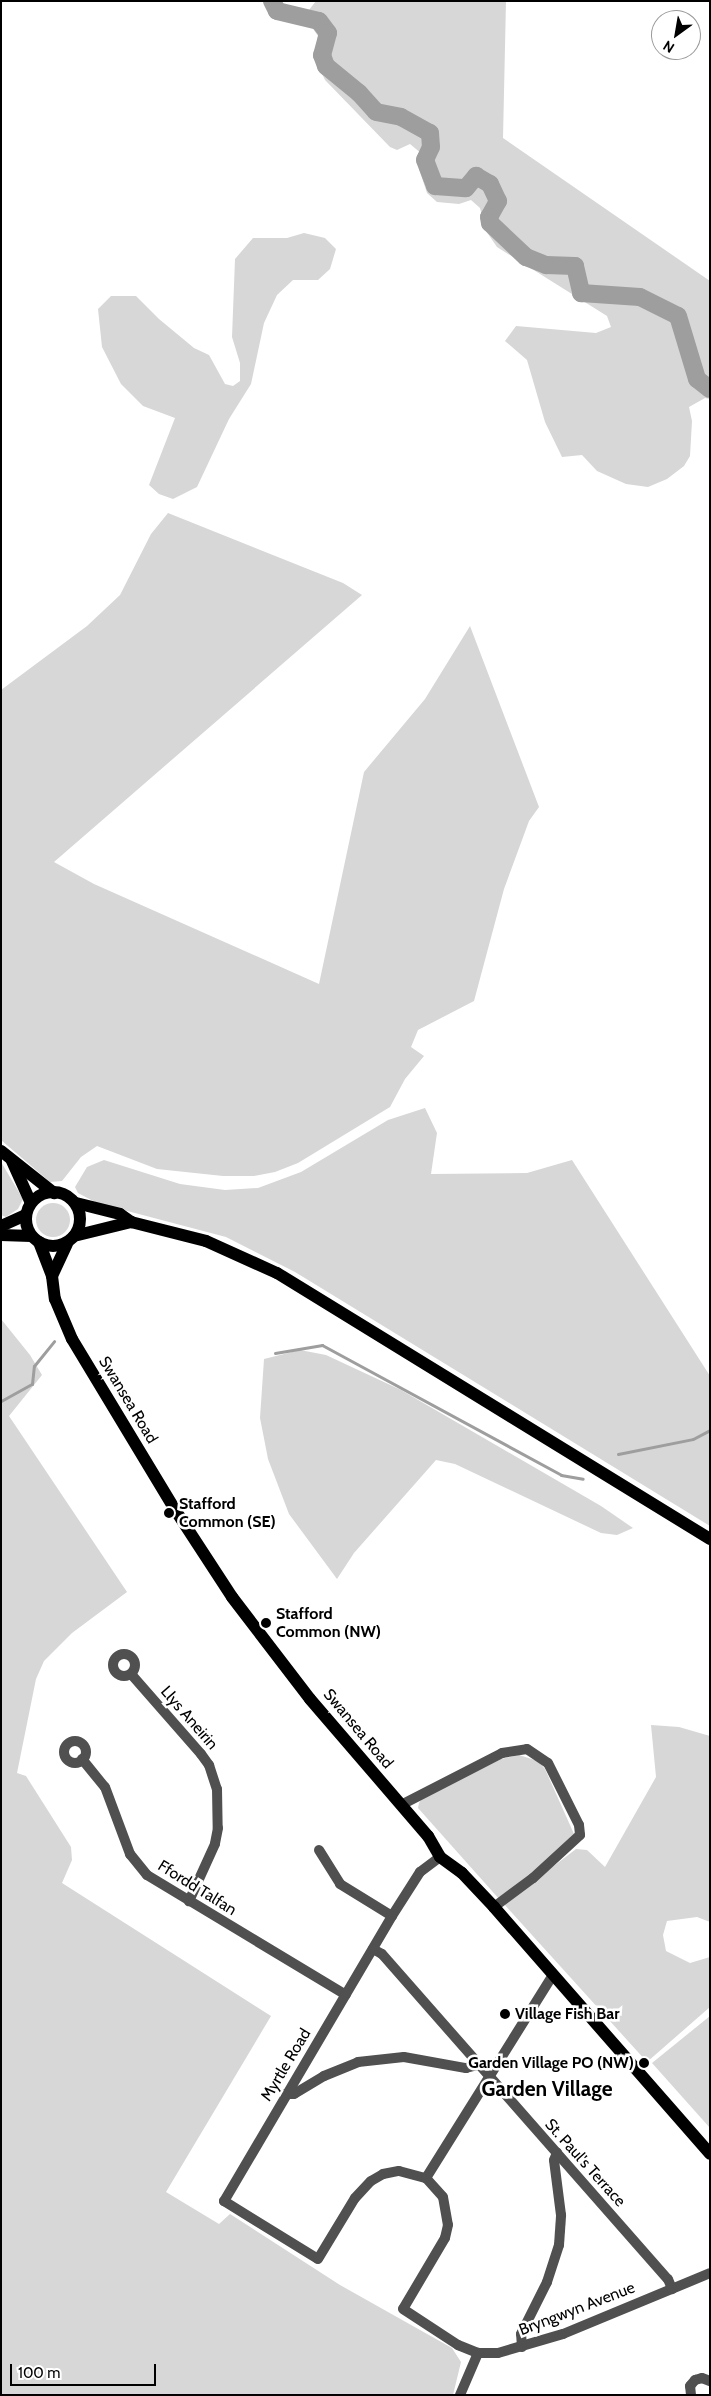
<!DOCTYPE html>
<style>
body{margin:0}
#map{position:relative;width:711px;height:2396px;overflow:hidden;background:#fff;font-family:Cabin,sans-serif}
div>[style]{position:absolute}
.green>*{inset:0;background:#d7d7d7}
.round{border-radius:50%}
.stream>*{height:3px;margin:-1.5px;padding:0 1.5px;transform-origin:1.5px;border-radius:1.5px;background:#9e9e9e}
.river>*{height:18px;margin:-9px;padding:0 9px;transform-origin:9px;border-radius:9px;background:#9e9e9e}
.minor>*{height:10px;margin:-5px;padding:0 5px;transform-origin:5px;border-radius:5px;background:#505050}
.minor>.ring{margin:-5px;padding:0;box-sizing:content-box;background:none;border:10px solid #505050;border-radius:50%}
.major>*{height:12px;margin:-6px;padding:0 6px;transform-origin:6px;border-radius:6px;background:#000}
.major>.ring{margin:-6px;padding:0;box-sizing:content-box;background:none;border:12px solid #000;border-radius:50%}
.dots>*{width:14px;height:14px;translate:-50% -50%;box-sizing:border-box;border:2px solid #fff;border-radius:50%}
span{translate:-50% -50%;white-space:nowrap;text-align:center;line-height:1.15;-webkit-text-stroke:5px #fff;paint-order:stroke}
.street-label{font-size:16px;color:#000}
.poi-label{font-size:16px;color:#000;font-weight:700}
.left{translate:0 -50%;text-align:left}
.right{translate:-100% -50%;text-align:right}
.district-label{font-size:21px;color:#000;font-weight:700}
.frame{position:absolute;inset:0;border:2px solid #000;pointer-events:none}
.north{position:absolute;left:651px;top:10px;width:50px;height:50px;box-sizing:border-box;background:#fff;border:1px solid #999;border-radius:50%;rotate:212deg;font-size:14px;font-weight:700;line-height:20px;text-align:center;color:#000}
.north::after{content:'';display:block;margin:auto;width:18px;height:22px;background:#000;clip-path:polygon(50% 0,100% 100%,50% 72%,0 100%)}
.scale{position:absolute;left:10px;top:2364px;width:146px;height:22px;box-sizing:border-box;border:2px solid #000;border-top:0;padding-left:6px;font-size:15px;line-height:18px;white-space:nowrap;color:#000;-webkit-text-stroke:4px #fff;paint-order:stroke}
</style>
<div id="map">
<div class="green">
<i style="clip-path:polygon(316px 1px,506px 1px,503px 138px,710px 281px,710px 399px,705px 398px,689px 407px,692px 421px,690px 456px,684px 466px,667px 479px,648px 487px,626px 484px,597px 471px,582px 455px,562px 457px,545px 422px,527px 360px,505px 341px,516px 326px,596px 333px,611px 327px,607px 316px,497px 247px,486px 231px,480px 208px,471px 200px,459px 204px,437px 202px,427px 193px,419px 169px,422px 154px,410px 144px,397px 150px,390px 147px,325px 80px,314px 57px,318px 36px,311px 26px,299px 23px)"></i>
<i style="clip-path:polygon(304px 233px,325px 238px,336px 249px,330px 269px,318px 280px,293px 280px,277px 295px,264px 323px,251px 384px,229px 419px,197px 487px,173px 499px,159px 494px,149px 485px,175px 418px,143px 406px,121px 384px,102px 347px,98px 309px,111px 296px,136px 296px,159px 319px,194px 348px,209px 355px,225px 384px,233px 386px,240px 381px,240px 363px,232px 337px,235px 259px,253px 238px,287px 238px)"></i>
<i style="clip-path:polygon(168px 513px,343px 583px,362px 595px,54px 862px,94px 884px,319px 984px,364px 772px,425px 699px,470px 626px,539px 807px,529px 821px,504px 889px,474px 1001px,418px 1030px,411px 1047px,424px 1056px,405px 1079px,390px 1107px,298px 1163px,275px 1172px,254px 1176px,223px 1176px,157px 1169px,97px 1146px,81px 1157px,62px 1181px,50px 1182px,1px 1140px,1px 690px,87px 626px,120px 595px,151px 534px)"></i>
<i style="clip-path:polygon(425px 1108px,437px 1133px,431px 1174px,527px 1173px,572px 1160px,710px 1376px,710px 1526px,295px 1272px,226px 1237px,97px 1203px,78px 1193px,75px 1187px,87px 1167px,104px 1160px,180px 1184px,225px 1190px,258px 1188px,301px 1172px,388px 1120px)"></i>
<i style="clip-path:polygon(1px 1162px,23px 1199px,18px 1209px,6px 1217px,1px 1215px)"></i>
<i class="round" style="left:36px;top:1203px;width:34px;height:34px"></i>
<i style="clip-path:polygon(1px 1319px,30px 1355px,42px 1375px,9px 1416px,127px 1592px,72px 1633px,44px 1661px,36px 1679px,17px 1773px,26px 1776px,71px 1847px,72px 1860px,62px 1883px,271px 2016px,166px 2192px,219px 2224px,230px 2214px,340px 2285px,452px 2348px,461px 2362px,453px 2395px,1px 2395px)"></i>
<i style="clip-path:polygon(300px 1350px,326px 1355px,401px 1390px,601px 1506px,633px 1528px,617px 1535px,601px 1533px,455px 1464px,436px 1460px,354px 1553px,337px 1579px,289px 1514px,268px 1459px,260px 1418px,264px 1359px)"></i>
<i style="clip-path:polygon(651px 1725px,679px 1727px,710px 1736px,710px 1922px,697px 1917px,667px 1921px,663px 1935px,666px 1951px,690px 1963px,710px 1957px,710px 2007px,647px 2062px,504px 1904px,576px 1849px,587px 1850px,605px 1867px,656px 1777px)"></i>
<i style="clip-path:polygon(519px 1755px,538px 1761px,545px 1769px,574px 1834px,573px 1841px,500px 1900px,418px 1808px,419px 1803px,422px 1798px,501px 1759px)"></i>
<i style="clip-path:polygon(710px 2016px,710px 2128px,652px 2063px)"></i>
</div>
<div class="stream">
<i style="left:275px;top:1353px;width:48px;rotate:-9.7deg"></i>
<i style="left:322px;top:1345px;width:272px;rotate:28.5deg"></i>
<i style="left:561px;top:1475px;width:22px;rotate:10deg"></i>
<i style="left:1px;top:1401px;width:35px;rotate:-29deg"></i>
<i style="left:32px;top:1384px;width:18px;rotate:-84deg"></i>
<i style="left:34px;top:1366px;width:32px;rotate:-51deg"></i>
<i style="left:618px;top:1454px;width:76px;rotate:-11.3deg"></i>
<i style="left:693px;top:1439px;width:19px;rotate:-28deg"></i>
</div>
<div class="river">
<i style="left:272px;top:1px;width:11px;rotate:63deg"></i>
<i style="left:277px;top:11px;width:43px;rotate:13.4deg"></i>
<i style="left:319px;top:21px;width:15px;rotate:53deg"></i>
<i style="left:328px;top:33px;width:23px;rotate:105deg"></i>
<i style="left:322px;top:55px;width:12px;rotate:70deg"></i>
<i style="left:326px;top:66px;width:43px;rotate:39.3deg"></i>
<i style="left:359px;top:93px;width:25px;rotate:48deg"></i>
<i style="left:376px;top:112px;width:25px;rotate:11deg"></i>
<i style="left:401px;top:117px;width:33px;rotate:29deg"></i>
<i style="left:430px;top:133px;width:14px;rotate:86deg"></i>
<i style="left:431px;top:147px;width:14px;rotate:115deg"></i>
<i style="left:425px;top:160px;width:28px;rotate:69deg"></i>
<i style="left:435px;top:186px;width:31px;rotate:4deg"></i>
<i style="left:466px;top:188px;width:16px;rotate:-50deg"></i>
<i style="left:476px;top:176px;width:16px;rotate:30deg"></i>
<i style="left:490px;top:184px;width:19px;rotate:65deg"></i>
<i style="left:498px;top:201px;width:18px;rotate:119deg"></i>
<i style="left:489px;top:217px;width:6px;rotate:81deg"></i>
<i style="left:490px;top:223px;width:50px;rotate:43.4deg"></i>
<i style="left:526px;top:257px;width:22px;rotate:22deg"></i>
<i style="left:546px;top:265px;width:29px;rotate:2deg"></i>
<i style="left:575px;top:266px;width:28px;rotate:77deg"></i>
<i style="left:581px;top:293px;width:59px;rotate:3.9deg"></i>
<i style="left:640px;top:297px;width:42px;rotate:26.6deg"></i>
<i style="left:678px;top:316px;width:66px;rotate:73.2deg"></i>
<i style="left:697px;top:379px;width:16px;rotate:38deg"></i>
</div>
<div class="minor">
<i class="ring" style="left:113px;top:1654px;width:12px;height:12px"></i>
<i style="left:131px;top:1674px;width:106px;rotate:48.8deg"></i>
<i style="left:201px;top:1754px;width:14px;rotate:54deg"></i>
<i style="left:209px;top:1765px;width:25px;rotate:72deg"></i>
<i style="left:217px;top:1789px;width:39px;rotate:89deg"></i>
<i style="left:218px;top:1828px;width:16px;rotate:101deg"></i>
<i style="left:215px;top:1844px;width:63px;rotate:114.5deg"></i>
<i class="ring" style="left:64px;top:1741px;width:12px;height:12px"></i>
<i style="left:82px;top:1759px;width:36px;rotate:51deg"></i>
<i style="left:105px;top:1787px;width:72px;rotate:69.5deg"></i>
<i style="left:130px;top:1854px;width:27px;rotate:51deg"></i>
<i style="left:147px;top:1875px;width:232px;rotate:31.1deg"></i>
<i style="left:401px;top:1805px;width:114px;rotate:-27.2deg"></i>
<i style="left:502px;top:1753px;width:25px;rotate:-9deg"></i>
<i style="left:527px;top:1749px;width:25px;rotate:34deg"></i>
<i style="left:548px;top:1763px;width:69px;rotate:63.4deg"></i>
<i style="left:579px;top:1825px;width:10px;rotate:84deg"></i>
<i style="left:580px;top:1835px;width:64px;rotate:137.5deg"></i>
<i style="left:533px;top:1878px;width:49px;rotate:143.4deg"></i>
<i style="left:319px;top:1850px;width:40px;rotate:58deg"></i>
<i style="left:340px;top:1884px;width:61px;rotate:31.6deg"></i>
<i style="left:440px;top:1857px;width:25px;rotate:143deg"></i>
<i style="left:420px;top:1872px;width:52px;rotate:122.5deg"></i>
<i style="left:392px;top:1916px;width:331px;rotate:120.5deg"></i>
<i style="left:224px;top:2201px;width:110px;rotate:31.7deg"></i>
<i style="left:318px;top:2259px;width:71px;rotate:-58.8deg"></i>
<i style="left:355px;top:2198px;width:23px;rotate:-47deg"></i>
<i style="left:371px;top:2181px;width:14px;rotate:-30deg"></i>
<i style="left:383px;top:2174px;width:16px;rotate:-11deg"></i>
<i style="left:399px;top:2171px;width:28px;rotate:15deg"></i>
<i style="left:426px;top:2178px;width:25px;rotate:48deg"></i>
<i style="left:443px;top:2197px;width:28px;rotate:80deg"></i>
<i style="left:448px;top:2225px;width:13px;rotate:103deg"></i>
<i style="left:445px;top:2238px;width:82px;rotate:120.6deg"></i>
<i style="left:403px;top:2309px;width:66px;rotate:33.2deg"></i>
<i style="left:458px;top:2345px;width:22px;rotate:22deg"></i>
<i style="left:478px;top:2353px;width:20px"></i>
<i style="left:498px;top:2353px;width:68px;rotate:-16.3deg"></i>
<i style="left:563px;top:2334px;width:159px;rotate:-22.5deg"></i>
<i style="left:373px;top:1949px;width:10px;rotate:29deg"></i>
<i style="left:382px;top:1954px;width:433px;rotate:48.7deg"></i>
<i style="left:668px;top:2279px;width:11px;rotate:68deg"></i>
<i style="left:286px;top:2094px;width:8px"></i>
<i style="left:294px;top:2094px;width:35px;rotate:-31deg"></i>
<i style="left:324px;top:2076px;width:37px;rotate:-22deg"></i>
<i style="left:358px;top:2062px;width:46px;rotate:-6.2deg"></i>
<i style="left:404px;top:2057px;width:63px;rotate:10.1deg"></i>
<i style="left:466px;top:2068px;width:11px;rotate:-15deg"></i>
<i style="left:426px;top:2178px;width:239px;rotate:-58deg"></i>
<i style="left:522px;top:2347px;width:13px;rotate:-94deg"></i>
<i style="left:521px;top:2334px;width:58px;rotate:-63.4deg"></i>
<i style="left:547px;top:2282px;width:39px;rotate:-72deg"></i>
<i style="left:559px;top:2245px;width:30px;rotate:-86deg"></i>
<i style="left:561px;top:2215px;width:55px;rotate:-97.3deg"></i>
<i style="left:554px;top:2160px;width:8px;rotate:-67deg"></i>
<i style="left:460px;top:2395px;width:46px;rotate:-66.8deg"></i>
<i style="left:691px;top:2395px;width:9px;rotate:-96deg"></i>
<i style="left:690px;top:2386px;width:8px;rotate:-50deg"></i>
<i style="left:695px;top:2380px;width:7px;rotate:-16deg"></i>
<i style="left:702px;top:2378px;width:9px;rotate:21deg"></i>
</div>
<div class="major">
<i style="left:1px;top:1151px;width:68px;rotate:38.4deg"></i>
<i style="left:12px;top:1161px;width:46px;rotate:65.7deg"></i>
<i class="ring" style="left:26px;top:1192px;width:42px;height:42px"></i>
<i style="left:76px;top:1203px;width:45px;rotate:14deg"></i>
<i style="left:120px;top:1214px;width:14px;rotate:36deg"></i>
<i style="left:131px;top:1222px;width:77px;rotate:14.2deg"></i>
<i style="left:206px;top:1241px;width:78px;rotate:24.3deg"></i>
<i style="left:277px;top:1273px;width:508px;rotate:31.56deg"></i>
<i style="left:1px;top:1226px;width:27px;rotate:-24deg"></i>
<i style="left:1px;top:1235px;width:30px;rotate:2deg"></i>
<i style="left:74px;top:1236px;width:59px;rotate:-13.8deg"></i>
<i style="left:39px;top:1242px;width:36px;rotate:69deg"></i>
<i style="left:52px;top:1276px;width:23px;rotate:83deg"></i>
<i style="left:55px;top:1299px;width:43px;rotate:67deg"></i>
<i style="left:72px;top:1339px;width:197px;rotate:58.9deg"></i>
<i style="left:174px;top:1508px;width:106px;rotate:56.9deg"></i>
<i style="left:232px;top:1597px;width:128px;rotate:52.6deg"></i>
<i style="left:310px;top:1699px;width:181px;rotate:49.3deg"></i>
<i style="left:428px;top:1836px;width:24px;rotate:60deg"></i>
<i style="left:440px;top:1857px;width:27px;rotate:36deg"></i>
<i style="left:462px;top:1873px;width:47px;rotate:46.7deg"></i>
<i style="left:494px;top:1907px;width:328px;rotate:48.8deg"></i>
<i style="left:52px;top:1276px;width:35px;rotate:-65deg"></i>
</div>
<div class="dots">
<i style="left:169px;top:1513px;background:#000"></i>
<i style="left:266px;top:1623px;background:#000"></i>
<i style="left:505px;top:2014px;background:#000"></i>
<i style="left:644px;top:2063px;background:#000"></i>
</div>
<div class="street-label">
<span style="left:128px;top:1400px;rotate:59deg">Swansea Road</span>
<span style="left:189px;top:1718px;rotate:49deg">Llys Aneirin</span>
<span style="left:358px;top:1729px;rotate:50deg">Swansea Road</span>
<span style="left:197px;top:1888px;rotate:32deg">Ffordd Talfan</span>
<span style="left:286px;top:2065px;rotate:-59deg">Myrtle Road</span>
<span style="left:585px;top:2163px;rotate:48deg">St. Paul's Terrace</span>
<span style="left:577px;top:2309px;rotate:-21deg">Bryngwyn Avenue</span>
</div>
<div class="poi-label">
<span class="left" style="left:179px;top:1513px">Stafford<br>Common (SE)</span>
<span class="left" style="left:276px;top:1623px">Stafford<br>Common (NW)</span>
<span class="left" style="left:515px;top:2014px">Village Fish Bar</span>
<span class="right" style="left:634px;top:2063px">Garden Village PO (NW)</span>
</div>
<div class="district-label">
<span style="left:547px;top:2089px">Garden Village</span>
</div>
<div class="frame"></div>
<div class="north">N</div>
<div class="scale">100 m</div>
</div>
